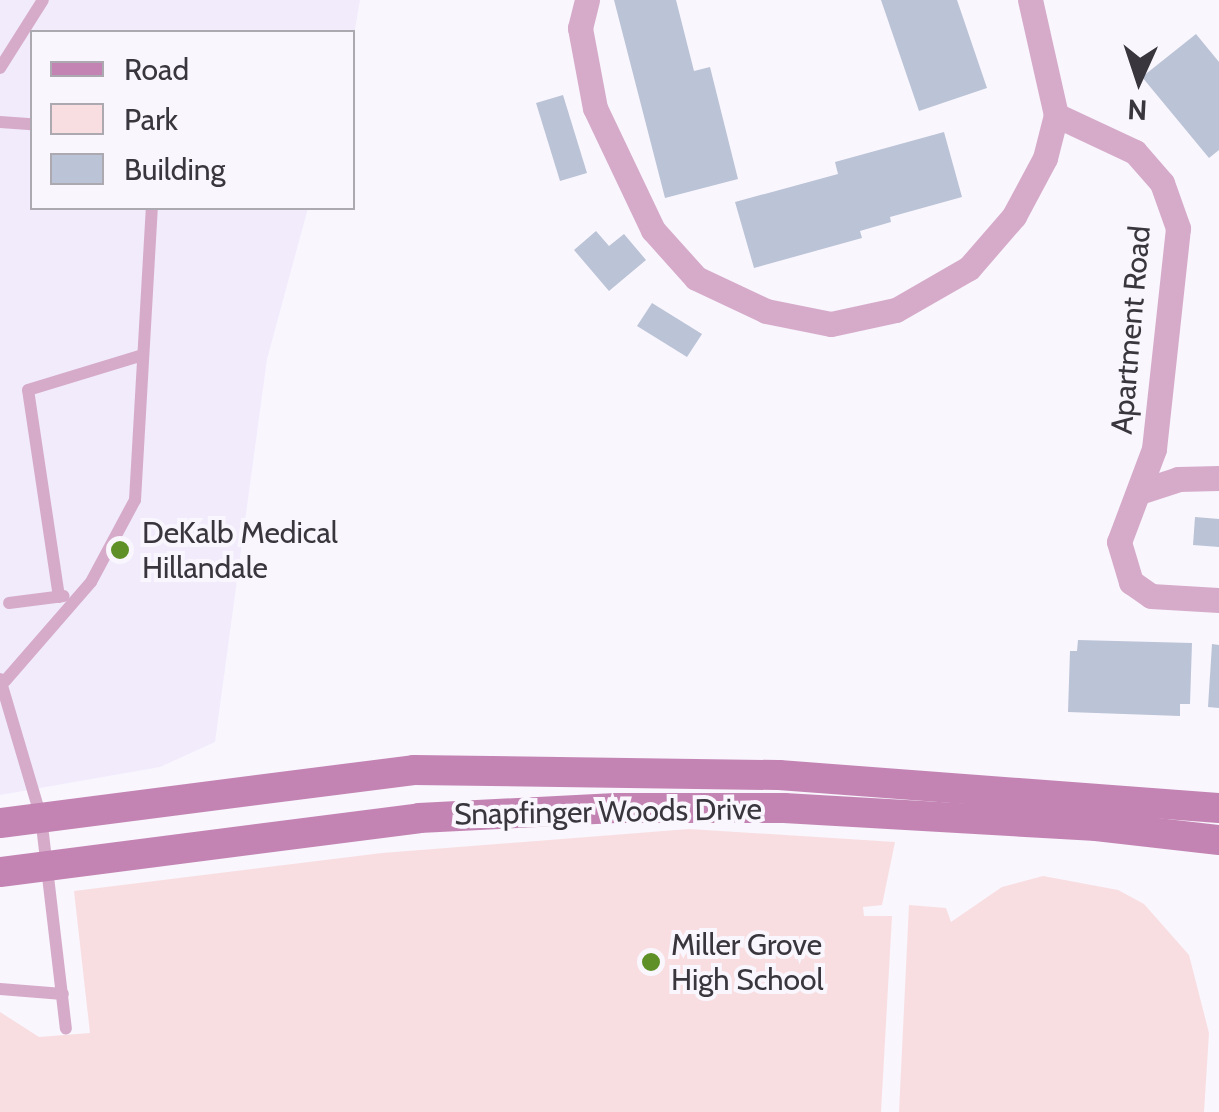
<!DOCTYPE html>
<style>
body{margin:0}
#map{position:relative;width:1219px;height:1112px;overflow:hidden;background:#f9f6fe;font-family:Cabin,sans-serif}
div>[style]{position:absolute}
.built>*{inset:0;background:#f1ebfc}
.green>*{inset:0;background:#f8dee0}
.building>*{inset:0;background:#bbc3d6}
.service>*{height:12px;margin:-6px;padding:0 6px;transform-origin:6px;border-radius:6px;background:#d6abca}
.minor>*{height:25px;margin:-12.5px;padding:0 12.5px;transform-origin:12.5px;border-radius:12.5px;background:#d6abca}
.secondary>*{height:30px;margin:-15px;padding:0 15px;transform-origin:15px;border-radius:15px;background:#c384b3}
.dots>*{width:28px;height:28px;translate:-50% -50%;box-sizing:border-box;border:5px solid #f9f6fe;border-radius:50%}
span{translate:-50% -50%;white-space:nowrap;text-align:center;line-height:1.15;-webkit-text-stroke:8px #f9f6fe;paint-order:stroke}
.street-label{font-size:30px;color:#39363e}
.poi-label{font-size:30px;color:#39363e}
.left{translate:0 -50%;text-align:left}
.legend{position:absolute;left:30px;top:30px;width:325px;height:180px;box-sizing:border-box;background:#f9f6fe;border:2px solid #aca9b1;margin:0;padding:12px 18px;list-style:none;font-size:30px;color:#39363e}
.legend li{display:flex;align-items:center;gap:20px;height:50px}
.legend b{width:50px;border:2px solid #aca9b1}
.north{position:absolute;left:1089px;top:30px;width:100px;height:100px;-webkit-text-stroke:8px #f9f6fe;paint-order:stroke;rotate:183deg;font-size:28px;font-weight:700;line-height:40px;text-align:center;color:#39363e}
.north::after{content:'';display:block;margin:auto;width:35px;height:45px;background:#39363e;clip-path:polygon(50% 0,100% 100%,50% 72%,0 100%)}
</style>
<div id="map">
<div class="built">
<i style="clip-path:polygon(0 0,360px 0,353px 41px,352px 32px,32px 32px,32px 208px,308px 208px,267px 359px,215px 742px,160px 767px,0 795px)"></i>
</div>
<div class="green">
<i style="clip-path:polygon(689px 829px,895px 842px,882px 905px,863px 907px,864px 916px,892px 916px,881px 1112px,0 1112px,0 1012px,39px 1037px,90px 1033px,74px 891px,382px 853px)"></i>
<i style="clip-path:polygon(1043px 876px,1118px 890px,1144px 904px,1189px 955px,1209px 1033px,1204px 1112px,899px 1112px,909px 905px,946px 908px,951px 922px,1002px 887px)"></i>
</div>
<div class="building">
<i style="clip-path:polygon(614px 0,676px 0,694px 71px,710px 67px,738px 179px,665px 198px)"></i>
<i style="clip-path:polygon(881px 0,957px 0,987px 88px,919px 111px)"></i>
<i style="clip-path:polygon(1196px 34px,1219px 62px,1219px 150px,1209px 158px,1142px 77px)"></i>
<i style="clip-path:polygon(563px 95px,587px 173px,560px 181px,536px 103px)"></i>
<i style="clip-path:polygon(944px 132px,962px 197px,890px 217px,891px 222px,860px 231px,862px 238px,754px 268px,735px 202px,838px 174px,835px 162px)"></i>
<i style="clip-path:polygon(596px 231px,609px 246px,624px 234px,646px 260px,609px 291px,574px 250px)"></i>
<i style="clip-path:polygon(652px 303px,702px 334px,687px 357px,637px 326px)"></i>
<i style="clip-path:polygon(1195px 517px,1219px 519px,1219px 547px,1193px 545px)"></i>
<i style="clip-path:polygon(1078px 640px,1192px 643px,1190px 704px,1180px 704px,1180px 716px,1068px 712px,1070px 651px,1077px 651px)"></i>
<i style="clip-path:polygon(1212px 644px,1219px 645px,1219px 708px,1208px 707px)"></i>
</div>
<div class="service">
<i style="left:0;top:68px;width:80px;rotate:-57.7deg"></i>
<i style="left:0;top:122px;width:32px;rotate:4deg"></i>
<i style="left:59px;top:597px;width:209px;rotate:-98.5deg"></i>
<i style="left:28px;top:390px;width:120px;rotate:-16.9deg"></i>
<i style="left:9px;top:603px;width:55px;rotate:-7.3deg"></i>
<i style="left:0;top:679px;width:144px;rotate:73.5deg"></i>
<i style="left:41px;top:817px;width:213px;rotate:83.3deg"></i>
<i style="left:5px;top:681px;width:131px;rotate:-49deg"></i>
<i style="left:91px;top:582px;width:93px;rotate:-61.8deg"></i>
<i style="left:135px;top:500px;width:292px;rotate:-86.7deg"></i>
<i style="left:0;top:989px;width:63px;rotate:4.5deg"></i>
</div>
<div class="minor">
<i style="left:587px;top:0;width:29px;rotate:104deg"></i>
<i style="left:580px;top:28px;width:81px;rotate:79.4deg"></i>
<i style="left:595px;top:108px;width:135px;rotate:64.6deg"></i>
<i style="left:653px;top:230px;width:64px;rotate:48.1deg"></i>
<i style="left:696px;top:278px;width:77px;rotate:25.2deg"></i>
<i style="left:766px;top:311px;width:66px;rotate:11.3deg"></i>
<i style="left:831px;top:324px;width:66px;rotate:-12.2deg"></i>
<i style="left:896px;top:310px;width:84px;rotate:-29.9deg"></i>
<i style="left:969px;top:268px;width:69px;rotate:-49.1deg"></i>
<i style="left:1014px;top:216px;width:66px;rotate:-61.9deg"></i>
<i style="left:1045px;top:158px;width:44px;rotate:-75.7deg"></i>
<i style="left:1056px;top:115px;width:118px;rotate:-102.7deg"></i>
<i style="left:1056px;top:115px;width:87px;rotate:25.1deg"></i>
<i style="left:1135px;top:152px;width:41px;rotate:48.9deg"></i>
<i style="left:1162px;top:183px;width:48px;rotate:70.4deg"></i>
<i style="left:1178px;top:228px;width:222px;rotate:96.2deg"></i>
<i style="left:1154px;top:449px;width:99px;rotate:110.6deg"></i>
<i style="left:1119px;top:542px;width:42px;rotate:73.3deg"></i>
<i style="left:1131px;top:582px;width:24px;rotate:35deg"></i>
<i style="left:1151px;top:596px;width:68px;rotate:3.4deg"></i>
<i style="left:1142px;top:491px;width:38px;rotate:-18deg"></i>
<i style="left:1178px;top:479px;width:41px;rotate:-1.4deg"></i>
</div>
<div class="secondary">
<i style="left:0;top:823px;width:417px;rotate:-7.3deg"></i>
<i style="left:414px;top:770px;width:365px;rotate:0.8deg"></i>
<i style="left:779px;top:775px;width:441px;rotate:4.3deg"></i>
<i style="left:0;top:872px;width:422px;rotate:-7.3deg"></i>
<i style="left:419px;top:818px;width:197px;rotate:-2.9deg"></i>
<i style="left:616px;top:808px;width:168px"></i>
<i style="left:784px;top:808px;width:313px;rotate:3.3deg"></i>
<i style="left:1096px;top:826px;width:124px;rotate:6.5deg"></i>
</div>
<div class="dots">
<i style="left:120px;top:550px;background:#5e9027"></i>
<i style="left:651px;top:962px;background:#5e9027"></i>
</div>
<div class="street-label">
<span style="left:1131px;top:330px;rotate:-85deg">Apartment Road</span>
<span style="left:608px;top:812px;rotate:-1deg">Snapfinger Woods Drive</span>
</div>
<div class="poi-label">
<span class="left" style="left:142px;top:550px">DeKalb Medical<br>Hillandale</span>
<span class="left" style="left:671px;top:962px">Miller Grove<br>High School</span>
</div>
<ul class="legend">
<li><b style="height:12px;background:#c384b3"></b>Road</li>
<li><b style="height:28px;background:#f8dee0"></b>Park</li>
<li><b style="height:28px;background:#bbc3d6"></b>Building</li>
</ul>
<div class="north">N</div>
</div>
